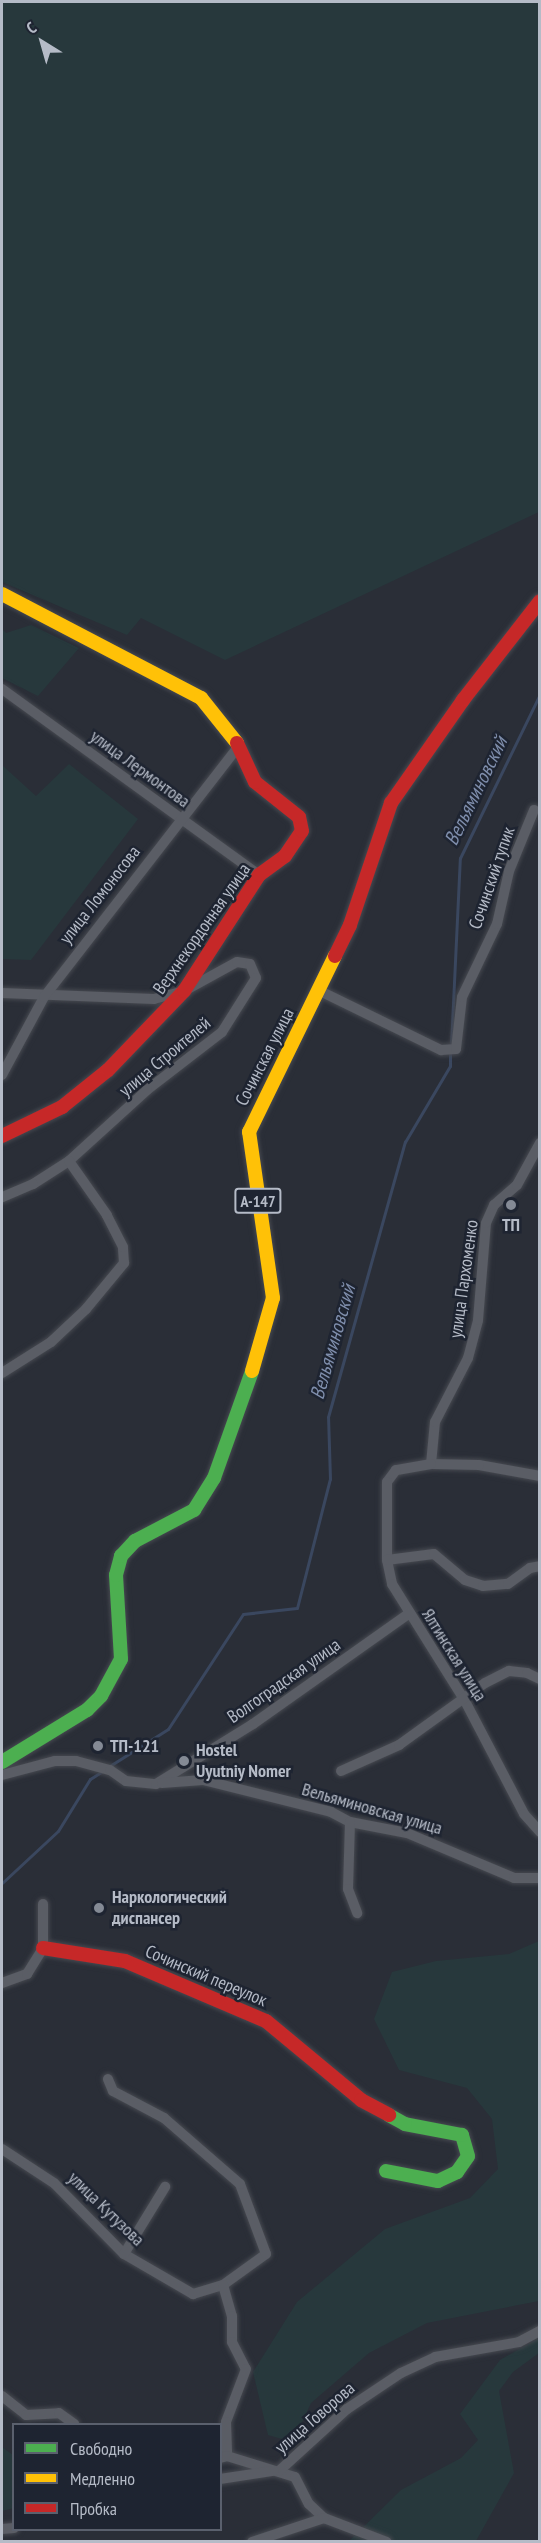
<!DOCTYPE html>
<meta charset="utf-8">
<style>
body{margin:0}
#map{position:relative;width:541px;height:2543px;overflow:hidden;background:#2a2e37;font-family:"PT Sans Narrow",sans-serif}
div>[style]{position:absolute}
.green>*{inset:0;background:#27383c}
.stream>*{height:3px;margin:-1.5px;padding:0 1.5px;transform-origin:1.5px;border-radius:1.5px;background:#3a475f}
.roads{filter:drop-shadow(0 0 2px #464950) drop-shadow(0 0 2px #464950)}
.street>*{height:10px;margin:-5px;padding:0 5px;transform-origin:5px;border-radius:5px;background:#5a5d65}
.fast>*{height:14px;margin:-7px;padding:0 7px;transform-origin:7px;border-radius:7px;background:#4caf50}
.slow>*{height:14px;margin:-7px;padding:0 7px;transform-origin:7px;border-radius:7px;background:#ffc107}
.jam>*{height:14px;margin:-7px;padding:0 7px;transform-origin:7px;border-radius:7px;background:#c62828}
.dots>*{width:16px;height:16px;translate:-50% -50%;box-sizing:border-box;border:3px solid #1e2431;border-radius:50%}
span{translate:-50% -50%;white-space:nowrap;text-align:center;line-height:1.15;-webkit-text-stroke:5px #1e2431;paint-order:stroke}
.shield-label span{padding:2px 4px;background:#1e2431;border:2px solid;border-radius:4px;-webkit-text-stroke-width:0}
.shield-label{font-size:16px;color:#b5bbc7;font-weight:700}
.street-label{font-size:18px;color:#b5bbc7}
.poi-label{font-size:18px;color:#b5bbc7;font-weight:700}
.left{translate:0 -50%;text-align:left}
.water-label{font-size:20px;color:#7f8eac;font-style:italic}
.frame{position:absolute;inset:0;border:3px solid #b5bbc7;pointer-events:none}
.legend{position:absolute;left:12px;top:2423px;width:210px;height:108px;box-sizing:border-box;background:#1e2431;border:2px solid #5a606d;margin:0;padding:8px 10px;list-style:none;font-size:18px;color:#b5bbc7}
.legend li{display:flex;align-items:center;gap:12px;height:30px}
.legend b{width:30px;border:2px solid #5a606d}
.north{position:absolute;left:12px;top:12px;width:60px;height:60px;-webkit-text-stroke:4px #1e2431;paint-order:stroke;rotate:323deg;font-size:16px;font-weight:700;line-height:24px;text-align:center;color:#b5bbc7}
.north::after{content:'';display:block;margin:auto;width:21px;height:27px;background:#b5bbc7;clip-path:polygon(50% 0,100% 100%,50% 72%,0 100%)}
</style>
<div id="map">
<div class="green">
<i style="clip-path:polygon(2px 2px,539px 2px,539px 512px,225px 660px,141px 618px,127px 635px,2px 582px)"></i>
<i style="clip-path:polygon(31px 625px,79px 648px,38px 696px,2px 678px,2px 629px,6px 633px)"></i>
<i style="clip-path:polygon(69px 764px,138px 819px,31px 960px,2px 959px,2px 765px,36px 796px)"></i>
<i style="clip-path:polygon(539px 1941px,539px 2301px,427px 2323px,369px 2353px,311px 2403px,299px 2429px,282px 2439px,268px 2435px,253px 2372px,297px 2302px,385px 2229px,470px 2198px,498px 2169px,492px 2119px,467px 2088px,399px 2070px,374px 2019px,392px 1972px,436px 1961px,509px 1954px)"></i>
<i style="clip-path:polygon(539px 2338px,539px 2353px,513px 2372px,499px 2391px,514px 2473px,476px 2541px,348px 2542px,401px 2490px,461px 2458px,478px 2440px,460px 2414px,500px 2360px)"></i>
<i style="clip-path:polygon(2px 2447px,13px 2455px,14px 2508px,2px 2511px)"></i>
</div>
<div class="stream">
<i style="left:451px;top:1046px;width:188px;rotate:-87.3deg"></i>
<i style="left:460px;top:858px;width:182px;rotate:-64deg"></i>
<i style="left:108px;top:1767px;width:71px;rotate:-32.3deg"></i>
<i style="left:168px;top:1729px;width:137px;rotate:-56.9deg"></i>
<i style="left:243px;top:1614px;width:54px;rotate:-6.3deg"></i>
<i style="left:297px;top:1608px;width:133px;rotate:-75.7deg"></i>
<i style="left:330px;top:1479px;width:62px;rotate:-91.8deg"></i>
<i style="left:328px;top:1417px;width:286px;rotate:-74.4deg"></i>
<i style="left:405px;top:1142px;width:88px;rotate:-59.4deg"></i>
<i style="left:450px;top:1066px;width:14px;rotate:-90deg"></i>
<i style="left:2px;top:1883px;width:76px;rotate:-42.9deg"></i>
<i style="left:58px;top:1831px;width:61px;rotate:-58.4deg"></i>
<i style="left:90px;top:1779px;width:15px;rotate:-32deg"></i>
</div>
<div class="roads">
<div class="street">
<i style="left:2px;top:689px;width:317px;rotate:35.9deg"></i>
<i style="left:320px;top:991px;width:135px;rotate:26deg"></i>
<i style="left:441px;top:1050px;width:15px;rotate:-4deg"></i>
<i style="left:456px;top:1049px;width:52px;rotate:-83.4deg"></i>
<i style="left:462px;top:997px;width:81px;rotate:-64.4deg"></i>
<i style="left:497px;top:924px;width:54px;rotate:-77.2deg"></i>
<i style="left:509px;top:871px;width:66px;rotate:-67.7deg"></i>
<i style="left:2px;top:993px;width:152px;rotate:2.3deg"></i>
<i style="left:154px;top:999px;width:31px;rotate:-15deg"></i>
<i style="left:184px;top:991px;width:60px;rotate:-28.7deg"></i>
<i style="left:237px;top:962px;width:13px;rotate:9deg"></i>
<i style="left:250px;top:964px;width:15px;rotate:67deg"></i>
<i style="left:256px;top:978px;width:64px;rotate:122.2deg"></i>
<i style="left:222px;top:1032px;width:95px;rotate:142.3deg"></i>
<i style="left:147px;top:1090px;width:105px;rotate:137.7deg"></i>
<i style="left:69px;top:1161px;width:43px;rotate:147.4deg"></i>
<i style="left:33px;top:1184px;width:34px;rotate:157deg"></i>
<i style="left:2px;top:1075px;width:89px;rotate:-61.7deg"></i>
<i style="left:44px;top:997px;width:318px;rotate:-52.2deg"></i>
<i style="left:2px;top:1373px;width:58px;rotate:-32.3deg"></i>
<i style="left:51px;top:1342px;width:48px;rotate:-43.3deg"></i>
<i style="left:86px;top:1309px;width:60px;rotate:-50.4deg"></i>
<i style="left:124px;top:1263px;width:16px;rotate:-94deg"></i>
<i style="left:123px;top:1247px;width:36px;rotate:-117deg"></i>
<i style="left:107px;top:1215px;width:66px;rotate:-125.1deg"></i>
<i style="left:431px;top:1464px;width:42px;rotate:-84.6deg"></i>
<i style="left:435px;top:1422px;width:72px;rotate:-62.7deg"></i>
<i style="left:468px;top:1358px;width:39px;rotate:-75deg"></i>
<i style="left:478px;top:1320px;width:97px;rotate:-85.3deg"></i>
<i style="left:486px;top:1223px;width:20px;rotate:-66deg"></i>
<i style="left:494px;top:1205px;width:30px;rotate:-41deg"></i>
<i style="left:517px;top:1185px;width:48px;rotate:-61.3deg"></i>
<i style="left:540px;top:1476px;width:62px;rotate:-169.8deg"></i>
<i style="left:479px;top:1465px;width:48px;rotate:-178.8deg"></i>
<i style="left:431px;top:1464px;width:36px;rotate:170deg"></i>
<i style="left:396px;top:1470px;width:15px;rotate:127deg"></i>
<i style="left:387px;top:1482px;width:78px;rotate:90deg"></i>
<i style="left:387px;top:1560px;width:25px;rotate:78deg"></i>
<i style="left:392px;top:1584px;width:138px;rotate:58deg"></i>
<i style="left:465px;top:1701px;width:127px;rotate:62.4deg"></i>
<i style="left:524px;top:1814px;width:24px;rotate:48deg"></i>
<i style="left:387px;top:1560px;width:47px;rotate:-7.3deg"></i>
<i style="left:434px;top:1554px;width:40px;rotate:40deg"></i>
<i style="left:465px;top:1580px;width:19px;rotate:18deg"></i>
<i style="left:483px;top:1586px;width:25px;rotate:-5deg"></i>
<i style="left:508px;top:1584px;width:27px;rotate:-36deg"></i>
<i style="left:530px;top:1568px;width:10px;rotate:-11deg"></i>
<i style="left:341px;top:1771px;width:64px;rotate:-24.1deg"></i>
<i style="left:399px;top:1745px;width:106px;rotate:-35.8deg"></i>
<i style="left:485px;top:1683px;width:27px;rotate:-27deg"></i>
<i style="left:509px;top:1671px;width:18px;rotate:6deg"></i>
<i style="left:527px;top:1673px;width:14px;rotate:25deg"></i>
<i style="left:2px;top:1775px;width:55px;rotate:-14.8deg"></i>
<i style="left:55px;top:1761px;width:21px"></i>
<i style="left:76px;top:1761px;width:35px;rotate:15deg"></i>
<i style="left:110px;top:1770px;width:19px;rotate:35deg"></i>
<i style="left:126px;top:1781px;width:30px;rotate:6deg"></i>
<i style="left:156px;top:1784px;width:114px;rotate:-31.7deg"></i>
<i style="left:253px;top:1724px;width:192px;rotate:-35.3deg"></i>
<i style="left:162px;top:1783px;width:41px;rotate:-4.2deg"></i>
<i style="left:203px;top:1780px;width:132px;rotate:14deg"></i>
<i style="left:331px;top:1812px;width:21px;rotate:28deg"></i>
<i style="left:350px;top:1822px;width:58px;rotate:10.9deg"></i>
<i style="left:407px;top:1833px;width:116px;rotate:22.8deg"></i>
<i style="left:514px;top:1878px;width:26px"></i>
<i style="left:350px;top:1822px;width:67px;rotate:91.7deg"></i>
<i style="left:348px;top:1889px;width:26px;rotate:69deg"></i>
<i style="left:2px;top:1983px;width:27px;rotate:-20deg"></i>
<i style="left:27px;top:1974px;width:31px;rotate:-58deg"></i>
<i style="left:43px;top:1948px;width:44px;rotate:-90deg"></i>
<i style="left:2px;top:2149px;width:62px;rotate:33.2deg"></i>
<i style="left:54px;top:2183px;width:100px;rotate:45.4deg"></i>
<i style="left:124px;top:2254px;width:80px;rotate:30.1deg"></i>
<i style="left:193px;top:2294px;width:31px;rotate:-17deg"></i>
<i style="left:223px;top:2285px;width:53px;rotate:-35.8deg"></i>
<i style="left:266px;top:2254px;width:75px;rotate:-110.4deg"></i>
<i style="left:240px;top:2184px;width:101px;rotate:-139deg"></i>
<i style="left:164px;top:2118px;width:58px;rotate:-152.1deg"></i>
<i style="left:113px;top:2091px;width:13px;rotate:-113deg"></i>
<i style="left:124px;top:2254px;width:79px;rotate:-58.5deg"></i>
<i style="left:223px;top:2285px;width:32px;rotate:74deg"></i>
<i style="left:232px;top:2316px;width:26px;rotate:90deg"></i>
<i style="left:232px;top:2342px;width:30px;rotate:63deg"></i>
<i style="left:246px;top:2369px;width:57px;rotate:110.7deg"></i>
<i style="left:226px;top:2422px;width:34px;rotate:88deg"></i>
<i style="left:2px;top:2396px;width:31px;rotate:38deg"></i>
<i style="left:26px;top:2415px;width:33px;rotate:-3deg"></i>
<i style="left:59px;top:2413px;width:19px;rotate:36deg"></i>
<i style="left:220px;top:2458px;width:7px;rotate:-16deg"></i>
<i style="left:227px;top:2456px;width:71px;rotate:17.2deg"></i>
<i style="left:295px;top:2477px;width:30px;rotate:63deg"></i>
<i style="left:309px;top:2504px;width:21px;rotate:43deg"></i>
<i style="left:324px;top:2518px;width:67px;rotate:20.9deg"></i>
<i style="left:279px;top:2471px;width:92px;rotate:-42.4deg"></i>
<i style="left:347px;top:2409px;width:65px;rotate:-33.7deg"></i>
<i style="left:401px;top:2373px;width:38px;rotate:-25deg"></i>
<i style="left:435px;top:2357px;width:85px;rotate:-10.1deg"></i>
<i style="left:519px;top:2342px;width:24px;rotate:-28deg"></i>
<i style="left:220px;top:2479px;width:54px;rotate:-8.6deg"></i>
<i style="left:2px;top:2529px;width:12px;rotate:-5deg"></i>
<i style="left:252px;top:2542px;width:76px;rotate:-18.4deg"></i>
</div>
<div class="fast">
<i style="left:2px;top:1762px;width:100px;rotate:-31.5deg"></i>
<i style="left:87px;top:1710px;width:20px;rotate:-45deg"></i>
<i style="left:101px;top:1696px;width:42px;rotate:-61.6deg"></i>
<i style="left:121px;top:1659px;width:84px;rotate:-93.4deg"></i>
<i style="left:116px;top:1575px;width:20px;rotate:-75deg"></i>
<i style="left:121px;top:1556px;width:21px;rotate:-47deg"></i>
<i style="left:135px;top:1541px;width:67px;rotate:-27.7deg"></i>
<i style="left:194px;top:1510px;width:38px;rotate:-58deg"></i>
<i style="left:214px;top:1478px;width:114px;rotate:-70.4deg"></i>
<i style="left:386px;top:2171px;width:53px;rotate:10.9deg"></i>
<i style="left:438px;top:2181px;width:21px;rotate:-25deg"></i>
<i style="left:457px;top:2172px;width:19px;rotate:-55deg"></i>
<i style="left:468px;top:2156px;width:22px;rotate:-106deg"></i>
<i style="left:462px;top:2135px;width:58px;rotate:-169.1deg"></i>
<i style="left:405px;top:2124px;width:18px;rotate:-151deg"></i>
</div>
<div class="slow">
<i style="left:2px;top:594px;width:225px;rotate:27.6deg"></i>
<i style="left:201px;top:698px;width:58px;rotate:51.3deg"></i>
<i style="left:252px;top:1371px;width:76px;rotate:-74deg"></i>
<i style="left:273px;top:1298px;width:168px;rotate:-98.2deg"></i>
<i style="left:249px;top:1132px;width:196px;rotate:-64deg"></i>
</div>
<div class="jam">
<i style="left:335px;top:956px;width:34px;rotate:-64deg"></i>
<i style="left:350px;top:925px;width:129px;rotate:-71.4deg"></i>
<i style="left:391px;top:803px;width:126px;rotate:-55deg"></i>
<i style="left:463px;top:700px;width:125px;rotate:-52.1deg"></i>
<i style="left:2px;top:1136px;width:67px;rotate:-25.8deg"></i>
<i style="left:62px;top:1107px;width:59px;rotate:-38.8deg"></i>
<i style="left:108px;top:1070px;width:110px;rotate:-46.1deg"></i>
<i style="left:184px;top:991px;width:138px;rotate:-57.1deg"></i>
<i style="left:259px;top:875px;width:32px;rotate:-36deg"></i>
<i style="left:285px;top:856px;width:30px;rotate:-56deg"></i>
<i style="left:302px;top:831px;width:14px;rotate:-102deg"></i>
<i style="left:299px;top:817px;width:56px;rotate:-141.5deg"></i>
<i style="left:255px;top:782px;width:43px;rotate:-114.8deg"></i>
<i style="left:43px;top:1948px;width:83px;rotate:9deg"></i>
<i style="left:125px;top:1961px;width:153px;rotate:23.1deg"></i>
<i style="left:266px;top:2021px;width:124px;rotate:39.7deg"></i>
<i style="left:361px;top:2100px;width:32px;rotate:28deg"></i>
</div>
</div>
<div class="dots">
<i style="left:511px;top:1205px;background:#848a95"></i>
<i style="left:98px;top:1746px;background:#848a95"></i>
<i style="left:184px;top:1761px;background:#848a95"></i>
<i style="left:99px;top:1908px;background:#848a95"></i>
</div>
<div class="shield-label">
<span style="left:258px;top:1201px">А-147</span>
</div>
<div class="street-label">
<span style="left:140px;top:769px;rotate:36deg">улица Лермонтова</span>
<span style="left:492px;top:878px;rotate:-71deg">Сочинский тупик</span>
<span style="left:100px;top:895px;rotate:-52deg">улица Ломоносова</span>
<span style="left:202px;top:929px;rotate:-55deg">Верхнекордонная улица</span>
<span style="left:165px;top:1057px;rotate:-40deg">улица Строителей</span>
<span style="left:265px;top:1057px;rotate:-63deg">Сочинская улица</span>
<span style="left:464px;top:1279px;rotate:-82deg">улица Пархоменко</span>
<span style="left:454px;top:1655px;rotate:58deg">Ялтинская улица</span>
<span style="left:284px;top:1681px;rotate:-35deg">Волгоградская улица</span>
<span style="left:372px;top:1809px;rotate:16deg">Вельяминовская улица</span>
<span style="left:206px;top:1976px;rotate:23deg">Сочинский переулок</span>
<span style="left:106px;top:2209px;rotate:44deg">улица Кутузова</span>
<span style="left:315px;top:2418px;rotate:-41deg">улица Говорова</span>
</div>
<div class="poi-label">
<span style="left:511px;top:1225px">ТП</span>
<span class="left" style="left:110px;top:1746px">ТП-121</span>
<span class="left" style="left:196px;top:1761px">Hostel<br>Uyutniy Nomer</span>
<span class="left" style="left:112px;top:1908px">Наркологический<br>диспансер</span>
</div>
<div class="water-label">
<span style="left:476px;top:791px;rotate:-64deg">Вельяминовский</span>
<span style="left:333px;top:1342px;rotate:-74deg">Вельяминовский</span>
</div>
<div class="frame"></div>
<ul class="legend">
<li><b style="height:8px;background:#4caf50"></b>Свободно</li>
<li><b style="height:8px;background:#ffc107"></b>Медленно</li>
<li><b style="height:8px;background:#c62828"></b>Пробка</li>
</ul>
<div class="north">С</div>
</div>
